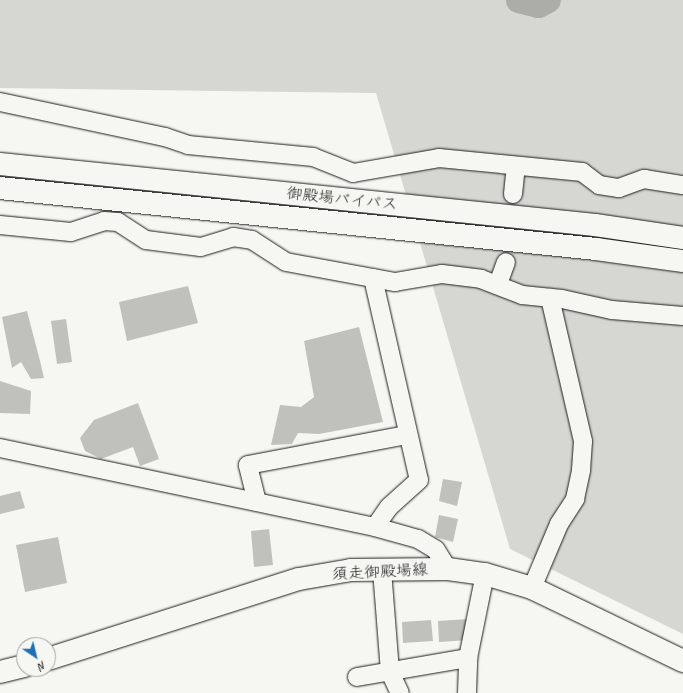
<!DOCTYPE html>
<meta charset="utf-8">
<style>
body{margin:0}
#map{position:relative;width:683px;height:693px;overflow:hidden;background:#f6f6f2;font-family:Caveat,"Klee One",sans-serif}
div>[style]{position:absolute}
.green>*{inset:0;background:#d6d6d2}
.river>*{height:25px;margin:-12.5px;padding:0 12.5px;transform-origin:12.5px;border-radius:12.5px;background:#acaca9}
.building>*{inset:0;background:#c0c0bd}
.minor-tunnel>*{height:18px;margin-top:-9px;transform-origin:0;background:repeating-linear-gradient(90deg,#d5d5d2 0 18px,transparent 0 27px)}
.roads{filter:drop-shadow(0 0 1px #1c1c1c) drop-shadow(0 0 1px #1c1c1c)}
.minor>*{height:18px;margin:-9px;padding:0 9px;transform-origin:9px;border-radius:9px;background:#f6f6f2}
.major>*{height:22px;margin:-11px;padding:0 11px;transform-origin:11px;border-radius:11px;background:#f6f6f2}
.highway>*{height:22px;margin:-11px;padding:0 11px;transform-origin:11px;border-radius:11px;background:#f6f6f2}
span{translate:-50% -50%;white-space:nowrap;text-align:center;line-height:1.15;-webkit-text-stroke:3px #f6f6f2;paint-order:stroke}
.street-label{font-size:16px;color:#1c1c1c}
.north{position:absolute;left:16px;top:637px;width:40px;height:40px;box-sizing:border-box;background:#f6f6f2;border:1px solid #9f9f9c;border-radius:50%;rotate:145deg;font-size:11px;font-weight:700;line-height:16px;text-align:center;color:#1c1c1c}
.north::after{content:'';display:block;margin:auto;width:14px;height:18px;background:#1f6fb2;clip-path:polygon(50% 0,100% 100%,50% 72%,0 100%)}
</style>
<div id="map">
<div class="green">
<i style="clip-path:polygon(0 0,683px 0,683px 634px,510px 549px,376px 93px,0 88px)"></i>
</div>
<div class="river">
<i style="left:518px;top:0;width:21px;rotate:14deg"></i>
<i style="left:538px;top:5px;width:11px;rotate:-27deg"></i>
</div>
<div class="building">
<i style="clip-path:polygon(188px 286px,198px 323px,127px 341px,119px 302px)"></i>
<i style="clip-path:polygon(27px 311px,40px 361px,44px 378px,31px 379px,21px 362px,12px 368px,2px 317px)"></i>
<i style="clip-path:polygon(66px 319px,72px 362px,57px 364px,51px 321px)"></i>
<i style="clip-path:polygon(359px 327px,383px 422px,319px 434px,298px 433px,292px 444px,271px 445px,280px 405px,301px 407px,314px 397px,304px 341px)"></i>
<i style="clip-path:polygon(0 381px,31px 391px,30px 414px,0 413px)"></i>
<i style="clip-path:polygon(138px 403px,159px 459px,140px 466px,133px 447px,101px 459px,85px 451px,80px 438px,94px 420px)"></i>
<i style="clip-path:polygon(443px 479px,462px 482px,457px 506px,439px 501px)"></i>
<i style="clip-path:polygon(20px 491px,25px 508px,0 514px,0 496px)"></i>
<i style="clip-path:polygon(439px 515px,458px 519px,453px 542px,435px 537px)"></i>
<i style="clip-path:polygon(269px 529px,273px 565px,254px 567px,251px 531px)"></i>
<i style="clip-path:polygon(58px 537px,67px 583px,25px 592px,16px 545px)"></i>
<i style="clip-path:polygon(468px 619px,469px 640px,439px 642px,438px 621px)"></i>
<i style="clip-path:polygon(431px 620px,433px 641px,403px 643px,402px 622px)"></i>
</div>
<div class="minor-tunnel">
<i style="left:506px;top:262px;width:68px;rotate:-84.1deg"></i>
</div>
<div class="roads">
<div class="minor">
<i style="left:0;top:102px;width:169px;rotate:12deg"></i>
<i style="left:165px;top:137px;width:24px;rotate:19deg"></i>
<i style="left:188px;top:145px;width:126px;rotate:5.5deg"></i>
<i style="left:313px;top:157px;width:43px;rotate:21.8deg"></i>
<i style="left:353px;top:173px;width:87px;rotate:-9.9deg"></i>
<i style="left:439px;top:158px;width:144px;rotate:5.6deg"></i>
<i style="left:582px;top:172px;width:21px;rotate:37deg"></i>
<i style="left:599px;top:185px;width:20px;rotate:9deg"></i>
<i style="left:619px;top:188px;width:27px;rotate:-20deg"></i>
<i style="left:644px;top:179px;width:39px;rotate:9deg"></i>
<i style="left:513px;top:194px;width:28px;rotate:-84deg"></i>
<i style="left:0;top:225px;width:71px;rotate:5.6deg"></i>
<i style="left:71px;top:232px;width:35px;rotate:-18deg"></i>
<i style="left:104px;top:221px;width:14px;rotate:4deg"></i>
<i style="left:118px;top:222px;width:33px;rotate:33deg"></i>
<i style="left:146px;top:240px;width:55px;rotate:7.3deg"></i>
<i style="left:201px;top:247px;width:34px;rotate:-17deg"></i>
<i style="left:233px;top:237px;width:19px;rotate:9deg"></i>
<i style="left:252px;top:240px;width:40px;rotate:32.9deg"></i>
<i style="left:286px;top:262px;width:111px;rotate:10.4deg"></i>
<i style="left:395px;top:282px;width:48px;rotate:-9.7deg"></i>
<i style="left:442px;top:274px;width:39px;rotate:7deg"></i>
<i style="left:481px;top:279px;width:44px;rotate:21.3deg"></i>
<i style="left:522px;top:295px;width:40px;rotate:5.7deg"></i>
<i style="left:562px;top:299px;width:51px;rotate:12.4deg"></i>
<i style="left:612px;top:310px;width:71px;rotate:4.8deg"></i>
<i style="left:373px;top:278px;width:207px;rotate:77.2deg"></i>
<i style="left:419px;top:480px;width:40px;rotate:138deg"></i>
<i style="left:389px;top:507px;width:24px;rotate:125deg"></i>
<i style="left:498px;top:284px;width:23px;rotate:-70deg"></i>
<i style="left:0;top:448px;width:383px;rotate:11.9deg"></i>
<i style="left:375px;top:527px;width:45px;rotate:15.6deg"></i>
<i style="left:418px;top:539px;width:21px;rotate:31deg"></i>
<i style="left:436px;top:550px;width:22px;rotate:58deg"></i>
<i style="left:257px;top:502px;width:38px;rotate:-104deg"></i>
<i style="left:248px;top:465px;width:162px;rotate:-10.7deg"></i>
<i style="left:382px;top:570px;width:102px;rotate:85.5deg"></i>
<i style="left:390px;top:672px;width:23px;rotate:65deg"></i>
<i style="left:532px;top:588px;width:69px;rotate:-67.1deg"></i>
<i style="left:559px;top:524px;width:30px;rotate:-57deg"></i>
<i style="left:575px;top:499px;width:30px;rotate:-78deg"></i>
<i style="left:581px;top:470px;width:29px;rotate:-86deg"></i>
<i style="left:583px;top:441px;width:147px;rotate:-103deg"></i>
<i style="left:357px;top:677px;width:113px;rotate:-9.7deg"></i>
<i style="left:467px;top:693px;width:35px;rotate:-88deg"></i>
<i style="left:468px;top:658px;width:86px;rotate:-78.6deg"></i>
</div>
<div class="major">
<i style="left:48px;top:659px;width:263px;rotate:-17.7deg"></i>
<i style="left:299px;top:579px;width:53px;rotate:-9.8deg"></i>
<i style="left:351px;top:570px;width:97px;rotate:-0.6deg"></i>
<i style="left:448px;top:569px;width:37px;rotate:8deg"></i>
<i style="left:485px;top:574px;width:49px;rotate:16.6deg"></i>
<i style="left:532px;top:588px;width:168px;rotate:25.8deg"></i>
<i style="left:0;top:672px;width:25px;rotate:-14deg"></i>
</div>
<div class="highway">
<i style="left:0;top:164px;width:598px;rotate:5.85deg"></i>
<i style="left:595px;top:225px;width:89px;rotate:8.4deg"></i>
<i style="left:0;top:188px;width:599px;rotate:5.84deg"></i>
<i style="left:596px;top:249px;width:88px;rotate:7.9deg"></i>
</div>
</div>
<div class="street-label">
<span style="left:342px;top:199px;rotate:6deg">御殿場バイパス</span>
<span style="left:380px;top:572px;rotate:-3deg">須走御殿場線</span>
</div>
<div class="north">N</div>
</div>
